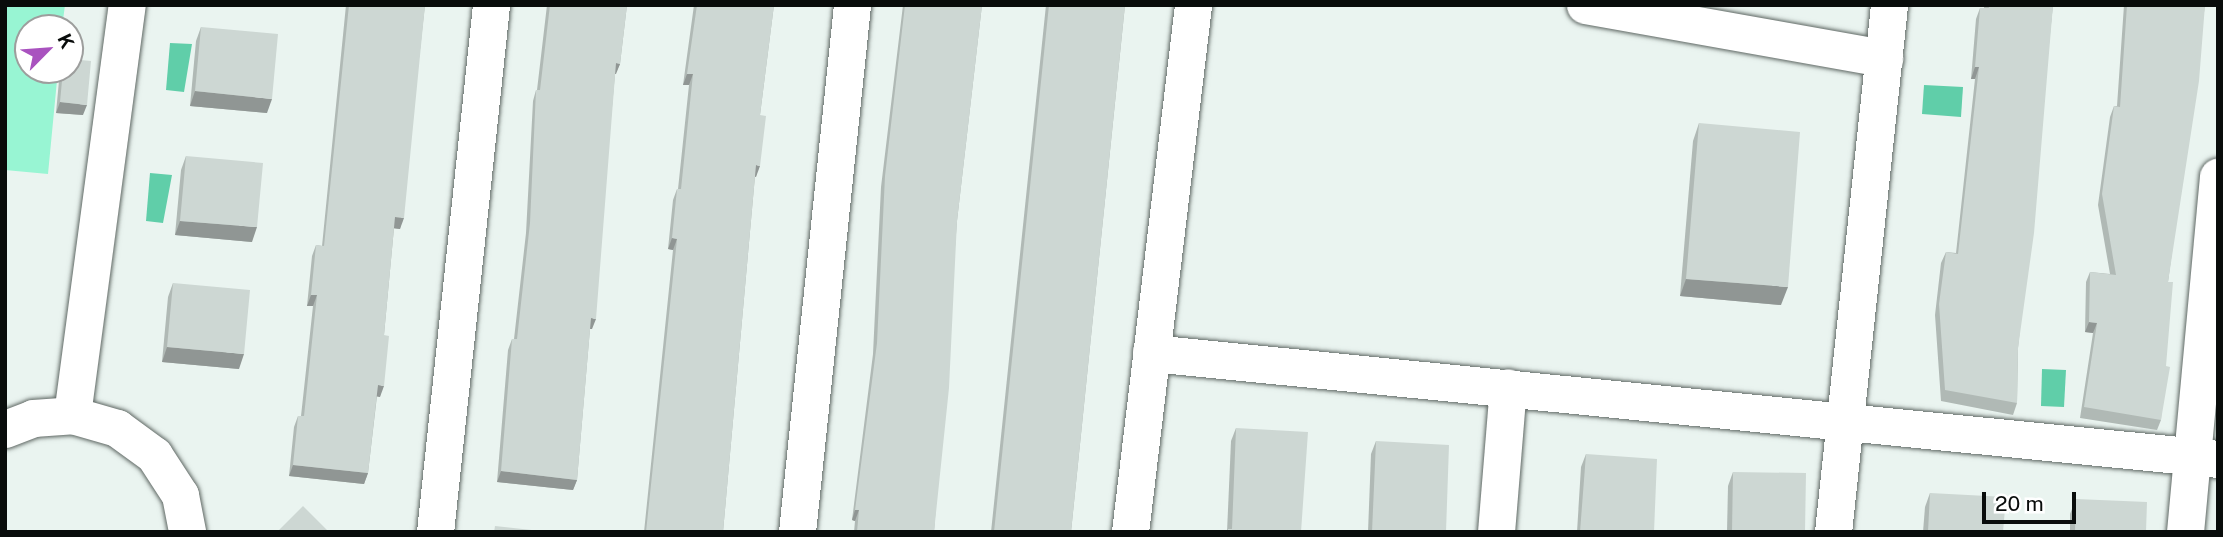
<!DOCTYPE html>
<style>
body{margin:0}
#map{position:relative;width:2223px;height:537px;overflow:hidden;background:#eaf4f0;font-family:"Public Sans",sans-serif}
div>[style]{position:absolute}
.green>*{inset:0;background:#98f5d3}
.water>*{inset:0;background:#60cea9}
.roads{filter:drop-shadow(0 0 2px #5f6864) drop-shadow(0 0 2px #5f6864)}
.street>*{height:37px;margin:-18.5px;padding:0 18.5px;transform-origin:18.5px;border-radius:18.5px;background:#fff}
.wall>*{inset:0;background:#b0b9b5}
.shaded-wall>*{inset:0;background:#909694}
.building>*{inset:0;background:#cdd7d3}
span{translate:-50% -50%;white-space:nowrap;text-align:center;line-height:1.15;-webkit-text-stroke:5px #fff;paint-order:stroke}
.frame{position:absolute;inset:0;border:7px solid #090c0b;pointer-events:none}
.north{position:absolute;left:14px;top:14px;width:70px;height:70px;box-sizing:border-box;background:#fff;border:2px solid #9d9e9d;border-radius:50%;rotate:65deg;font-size:19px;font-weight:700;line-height:28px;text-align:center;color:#090c0b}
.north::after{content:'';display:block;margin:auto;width:24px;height:32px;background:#a952bf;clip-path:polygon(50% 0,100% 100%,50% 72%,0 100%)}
.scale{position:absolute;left:1982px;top:492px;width:94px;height:32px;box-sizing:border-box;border:4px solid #090c0b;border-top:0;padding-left:9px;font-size:21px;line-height:24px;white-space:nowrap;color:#090c0b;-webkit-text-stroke:5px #fff;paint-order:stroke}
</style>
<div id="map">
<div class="green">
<i style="clip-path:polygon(5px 5px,65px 5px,62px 28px,28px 28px,28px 70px,58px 70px,48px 174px,5px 170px)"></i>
</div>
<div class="water">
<i style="clip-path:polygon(170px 43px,192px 44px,184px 92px,166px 90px)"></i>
<i style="clip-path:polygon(1924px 85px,1963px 87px,1961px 117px,1922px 114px)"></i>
<i style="clip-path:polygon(150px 173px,172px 175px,163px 223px,146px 221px)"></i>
<i style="clip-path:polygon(2042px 369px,2066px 370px,2064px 407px,2041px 406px)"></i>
</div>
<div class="roads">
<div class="street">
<i style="left:1585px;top:5px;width:304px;rotate:10.1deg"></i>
<i style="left:1151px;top:353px;width:1072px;rotate:5.67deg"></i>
<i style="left:72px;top:415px;width:414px;rotate:-82.4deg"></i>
<i style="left:5px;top:429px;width:30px;rotate:-21deg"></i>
<i style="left:33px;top:418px;width:39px;rotate:-4deg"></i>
<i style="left:72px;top:415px;width:47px;rotate:16.1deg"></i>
<i style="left:117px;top:428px;width:46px;rotate:36.1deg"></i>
<i style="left:154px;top:455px;width:48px;rotate:57deg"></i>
<i style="left:180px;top:495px;width:38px;rotate:79deg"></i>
<i style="left:435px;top:532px;width:530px;rotate:-83.93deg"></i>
<i style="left:797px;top:532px;width:530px;rotate:-84.04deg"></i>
<i style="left:1130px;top:532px;width:531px;rotate:-83.18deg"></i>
<i style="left:1496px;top:532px;width:145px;rotate:-85.3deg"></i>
<i style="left:1833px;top:532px;width:530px;rotate:-83.93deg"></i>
<i style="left:2185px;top:532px;width:357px;rotate:-84.7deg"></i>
</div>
</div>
<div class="wall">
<i style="clip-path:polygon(346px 5px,425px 5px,400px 229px,394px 228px,384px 335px,380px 397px,377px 396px,368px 473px,364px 484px,289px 476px,294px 427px,298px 416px,301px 416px,313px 306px,307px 306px,312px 256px,316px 245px,322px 246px)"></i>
<i style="clip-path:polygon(547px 5px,627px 5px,620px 64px,615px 74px,592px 329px,590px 329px,577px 480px,573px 490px,497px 482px,508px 350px,512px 339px,514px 339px,526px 233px,533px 101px,536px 90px,537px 90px)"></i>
<i style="clip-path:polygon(694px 5px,774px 5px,760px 115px,756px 177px,755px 176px,723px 532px,644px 532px,673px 250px,668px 249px,673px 200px,677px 189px,678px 189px,689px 85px,683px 85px)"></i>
<i style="clip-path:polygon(903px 5px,982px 5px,957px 221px,934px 532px,854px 532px,855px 521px,852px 520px,873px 354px,881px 187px)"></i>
<i style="clip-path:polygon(1046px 5px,1125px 5px,1071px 532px,991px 532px)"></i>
<i style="clip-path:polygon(1984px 5px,2053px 5px,2018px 348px,2017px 403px,2013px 415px,1941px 401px,1935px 315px,1941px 263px,1946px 252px,1956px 253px,1975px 79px,1971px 79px,1976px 19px,1980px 8px,1984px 8px)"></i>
<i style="clip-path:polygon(2124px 5px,2205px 5px,2168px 282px,2161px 420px,2157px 430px,2080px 418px,2093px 333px,2085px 332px,2086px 282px,2090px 272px,2110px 274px,2098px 205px,2110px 117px,2114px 106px,2117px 106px)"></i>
<i style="clip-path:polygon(201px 27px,267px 113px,190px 106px,196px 41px)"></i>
<i style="clip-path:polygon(60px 70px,70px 70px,83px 115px,56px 113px)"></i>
<i style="clip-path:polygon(1699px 123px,1781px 305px,1680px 296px,1693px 141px)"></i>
<i style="clip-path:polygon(186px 156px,252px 242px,175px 235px,181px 170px)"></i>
<i style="clip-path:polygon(173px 283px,239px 369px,162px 362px,168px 297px)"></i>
<i style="clip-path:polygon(1236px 428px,1301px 532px,1227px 532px,1231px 441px)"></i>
<i style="clip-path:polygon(1376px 441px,1446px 532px,1368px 532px,1371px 454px)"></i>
<i style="clip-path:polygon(1586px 454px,1654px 532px,1577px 532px,1581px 467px)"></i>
<i style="clip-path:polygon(1733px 472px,1805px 532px,1727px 532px,1728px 486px)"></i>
<i style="clip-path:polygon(1930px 493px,2003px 532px,1923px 532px,1925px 507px)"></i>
<i style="clip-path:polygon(2076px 499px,2146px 532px,2070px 532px,2070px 514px)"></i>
</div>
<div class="shaded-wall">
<i style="clip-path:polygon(616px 63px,620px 64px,616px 74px,612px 74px)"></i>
<i style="clip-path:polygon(1975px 67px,1979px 67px,1975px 79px,1971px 79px)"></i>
<i style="clip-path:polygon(687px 74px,693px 74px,689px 85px,683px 85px)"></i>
<i style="clip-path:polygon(195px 91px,272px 99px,267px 113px,190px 106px)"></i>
<i style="clip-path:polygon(60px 102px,87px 105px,83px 115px,56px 113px)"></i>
<i style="clip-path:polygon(756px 165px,760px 166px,756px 177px,752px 176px)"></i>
<i style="clip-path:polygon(395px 217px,404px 218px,400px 229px,391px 228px)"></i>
<i style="clip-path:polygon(180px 221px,257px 227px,252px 242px,175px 235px)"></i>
<i style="clip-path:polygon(672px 238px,677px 239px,673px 250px,668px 249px)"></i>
<i style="clip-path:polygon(1686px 279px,1788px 287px,1781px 305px,1680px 296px)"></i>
<i style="clip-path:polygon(311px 295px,317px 295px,313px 306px,307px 306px)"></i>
<i style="clip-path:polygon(591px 318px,596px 319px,592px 329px,587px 329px)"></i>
<i style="clip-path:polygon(2089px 322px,2097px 323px,2093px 333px,2085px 332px)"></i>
<i style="clip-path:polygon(167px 347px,244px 354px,239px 369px,162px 362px)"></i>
<i style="clip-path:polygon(378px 385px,384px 386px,380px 397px,374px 396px)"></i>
<i style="clip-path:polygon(293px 465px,368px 473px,364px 484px,289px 476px)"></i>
<i style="clip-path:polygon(501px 471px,577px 480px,573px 490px,497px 482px)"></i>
<i style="clip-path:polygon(855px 510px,859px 510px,855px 521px,852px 520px)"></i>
</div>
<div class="building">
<i style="clip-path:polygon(349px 5px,425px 5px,404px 218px,395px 217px,384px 335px,389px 336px,384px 386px,378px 385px,368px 473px,293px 465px,298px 416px,304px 416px,317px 295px,311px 295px,316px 245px,324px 246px)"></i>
<i style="clip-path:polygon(550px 5px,627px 5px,620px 64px,616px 63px,596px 319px,591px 318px,577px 480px,501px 471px,512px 339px,517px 339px,530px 223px,536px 90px,540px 90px)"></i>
<i style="clip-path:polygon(697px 5px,774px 5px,760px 115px,766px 116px,760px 166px,756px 165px,723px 532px,646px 532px,677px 239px,672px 238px,677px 189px,681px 189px,693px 74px,687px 74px)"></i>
<i style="clip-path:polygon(905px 5px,982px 5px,957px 221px,949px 388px,934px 532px,857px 532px,859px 510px,855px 510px,877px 343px,885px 176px)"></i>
<i style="clip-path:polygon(1049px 5px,1125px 5px,1071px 532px,994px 532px)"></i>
<i style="clip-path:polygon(1988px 5px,2053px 5px,2034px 233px,2018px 348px,2017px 403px,1945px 390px,1939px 304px,1946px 252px,1958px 254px,1979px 67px,1975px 67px,1980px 8px,1989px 8px)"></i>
<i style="clip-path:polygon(2127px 5px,2205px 5px,2199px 81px,2168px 282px,2173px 282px,2166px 366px,2170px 367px,2161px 420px,2084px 407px,2097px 323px,2089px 322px,2090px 272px,2116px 275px,2102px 194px,2114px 106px,2120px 107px)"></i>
<i style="clip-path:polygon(201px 27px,278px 34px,272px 99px,195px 91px)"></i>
<i style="clip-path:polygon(70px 59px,91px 61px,87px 105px,60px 102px,63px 70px,70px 70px)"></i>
<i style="clip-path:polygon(1699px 123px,1800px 132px,1788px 287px,1686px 279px)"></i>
<i style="clip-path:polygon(186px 156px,263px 163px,257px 227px,180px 221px)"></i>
<i style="clip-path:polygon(173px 283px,250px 290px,244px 354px,167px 347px)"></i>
<i style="clip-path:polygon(1236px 428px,1308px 432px,1301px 532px,1228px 532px,1228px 529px,1232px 529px)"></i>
<i style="clip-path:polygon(1376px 441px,1449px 445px,1446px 532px,1372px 532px)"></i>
<i style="clip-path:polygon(1586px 454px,1657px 459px,1654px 532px,1580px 532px)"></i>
<i style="clip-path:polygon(1733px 472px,1806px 473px,1805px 532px,1732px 532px)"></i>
<i style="clip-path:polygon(1930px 493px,2006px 497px,2003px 532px,1928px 532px)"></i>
<i style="clip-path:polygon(2076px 499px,2147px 502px,2146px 532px,2075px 532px)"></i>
<i style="clip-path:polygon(303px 506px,329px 532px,277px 532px)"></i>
<i style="clip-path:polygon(495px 526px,550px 532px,494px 532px)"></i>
</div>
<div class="frame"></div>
<div class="north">K</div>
<div class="scale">20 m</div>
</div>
